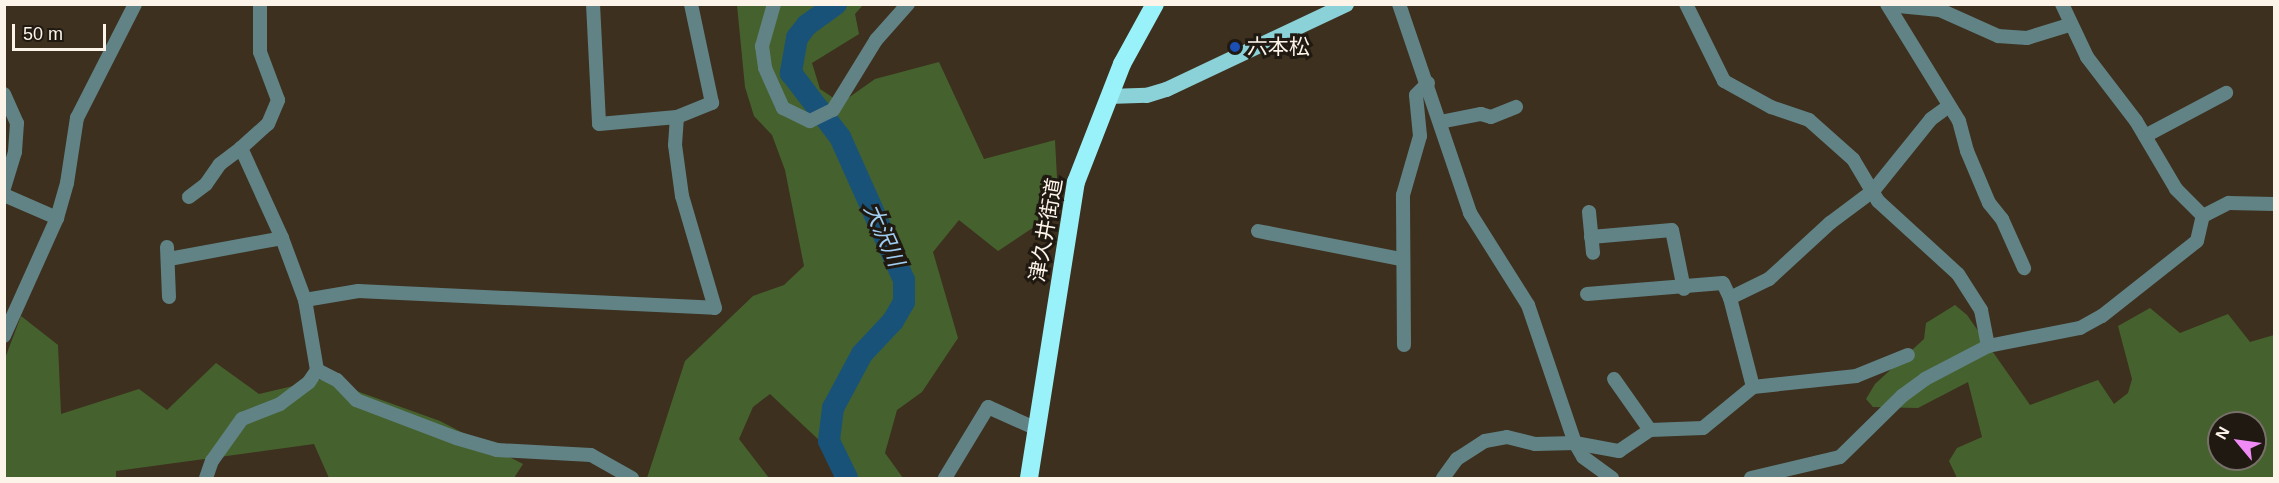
<!DOCTYPE html>
<meta charset="utf-8">
<style>
body{margin:0}
#map{position:relative;width:2279px;height:483px;overflow:hidden;background:#3d301f;font-family:Arial,"Noto Sans JP",sans-serif}
div>[style]{position:absolute}
.forest>*{inset:0;background:#45622e}
.river>*{height:22px;margin:-11px;padding:0 11px;transform-origin:11px;border-radius:11px;background:#195278}
.minor>*{height:14px;margin:-7px;padding:0 7px;transform-origin:7px;border-radius:7px;background:#618385}
.major>*{height:15px;margin:-7.5px;padding:0 7.5px;transform-origin:7.5px;border-radius:7.5px;background:#8ad2d8}
.highway>*{height:18px;margin:-9px;padding:0 9px;transform-origin:9px;border-radius:9px;background:#99f2f9}
.dots>*{width:16px;height:16px;translate:-50% -50%;box-sizing:border-box;border:3px solid #1f1912;border-radius:50%}
span{translate:-50% -50%;white-space:nowrap;text-align:center;line-height:1.15;-webkit-text-stroke:6px #1f1912;paint-order:stroke}
.poi-label{font-size:21px;color:#fcf3e9}
.left{translate:0 -50%;text-align:left}
.street-label{font-size:21px;color:#fcf3e9}
.water-label{font-size:22px;color:#a0cdf1;font-style:italic}
.frame{position:absolute;inset:0;border:6px solid #fcf3e9;pointer-events:none}
.north{position:absolute;left:2207px;top:411px;width:60px;height:60px;box-sizing:border-box;background:#1f1912;border:2px solid #777068;border-radius:50%;rotate:299deg;font-size:16px;font-weight:700;line-height:24px;text-align:center;color:#fcf3e9}
.north::after{content:'';display:block;margin:auto;width:21px;height:27px;background:#f08bf6;clip-path:polygon(50% 0,100% 100%,50% 72%,0 100%)}
.scale{position:absolute;left:12px;top:24px;width:94px;height:27px;box-sizing:border-box;border:3px solid #fcf3e9;border-top:0;padding-left:8px;font-size:18px;line-height:21px;white-space:nowrap;color:#fcf3e9;-webkit-text-stroke:4px #1f1912;paint-order:stroke}
</style>
<div id="map">
<div class="forest">
<i style="clip-path:polygon(737px 5px,863px 5px,855px 14px,859px 34px,812px 63px,820px 89px,841px 103px,875px 79px,939px 62px,984px 159px,1055px 140px,1058px 197px,1037px 225px,998px 251px,959px 220px,933px 252px,958px 338px,922px 392px,897px 410px,885px 453px,903px 478px,852px 478px,843px 456px,821px 442px,770px 394px,753px 407px,739px 439px,769px 478px,647px 478px,685px 361px,753px 296px,784px 285px,804px 266px,785px 170px,772px 135px,754px 116px,745px 87px)"></i>
<i style="clip-path:polygon(evenodd,1955px 305px,1967px 315px,2030px 405px,2098px 380px,2114px 404px,2128px 393px,2132px 379px,2118px 326px,2150px 308px,2180px 333px,2228px 314px,2250px 342px,2274px 335px,2274px 478px,1957px 478px,1949px 461px,1957px 448px,1982px 437px,1968px 382px,1918px 408px,1873px 407px,1866px 399px,1875px 384px,1924px 339px,1926px 323px,1955px 305px,2219px 423px,2255px 423px,2255px 459px,2219px 459px,2219px 423px)"></i>
<i style="clip-path:polygon(21px 316px,58px 345px,61px 414px,139px 389px,167px 410px,216px 363px,259px 394px,323px 379px,440px 421px,523px 464px,514px 478px,329px 478px,314px 444px,116px 471px,116px 478px,5px 478px,4px 361px)"></i>
</div>
<div class="river">
<i style="left:836px;top:4px;width:36px;rotate:144deg"></i>
<i style="left:807px;top:25px;width:16px;rotate:128deg"></i>
<i style="left:797px;top:38px;width:36px;rotate:100deg"></i>
<i style="left:791px;top:73px;width:81px;rotate:52.6deg"></i>
<i style="left:840px;top:137px;width:157px;rotate:65.9deg"></i>
<i style="left:904px;top:280px;width:22px;rotate:90deg"></i>
<i style="left:904px;top:302px;width:22px;rotate:120deg"></i>
<i style="left:893px;top:321px;width:45px;rotate:133.2deg"></i>
<i style="left:862px;top:354px;width:61px;rotate:118.2deg"></i>
<i style="left:833px;top:408px;width:33px;rotate:97deg"></i>
<i style="left:829px;top:441px;width:41px;rotate:64.1deg"></i>
</div>
<div class="minor">
<i style="left:593px;top:4px;width:120px;rotate:87.1deg"></i>
<i style="left:599px;top:124px;width:78px;rotate:-5.1deg"></i>
<i style="left:677px;top:117px;width:38px;rotate:-22deg"></i>
<i style="left:712px;top:103px;width:101px;rotate:-102deg"></i>
<i style="left:774px;top:4px;width:44px;rotate:105.9deg"></i>
<i style="left:762px;top:46px;width:22px;rotate:82deg"></i>
<i style="left:765px;top:68px;width:44px;rotate:65.8deg"></i>
<i style="left:783px;top:108px;width:30px;rotate:26deg"></i>
<i style="left:810px;top:121px;width:25px;rotate:-26deg"></i>
<i style="left:833px;top:110px;width:82px;rotate:-58.4deg"></i>
<i style="left:876px;top:40px;width:48px;rotate:-48.4deg"></i>
<i style="left:1399px;top:4px;width:221px;rotate:71.2deg"></i>
<i style="left:1470px;top:213px;width:109px;rotate:57.8deg"></i>
<i style="left:1528px;top:305px;width:146px;rotate:71.2deg"></i>
<i style="left:1575px;top:443px;width:16px;rotate:60deg"></i>
<i style="left:1583px;top:457px;width:36px;rotate:36deg"></i>
<i style="left:1686px;top:4px;width:86px;rotate:63.7deg"></i>
<i style="left:1724px;top:81px;width:54px;rotate:29deg"></i>
<i style="left:1771px;top:107px;width:40px;rotate:18.9deg"></i>
<i style="left:1809px;top:120px;width:59px;rotate:41.6deg"></i>
<i style="left:1853px;top:159px;width:49px;rotate:59.2deg"></i>
<i style="left:1878px;top:201px;width:108px;rotate:42.4deg"></i>
<i style="left:1958px;top:274px;width:43px;rotate:57.4deg"></i>
<i style="left:1981px;top:310px;width:37px;rotate:79deg"></i>
<i style="left:1887px;top:4px;width:137px;rotate:58.4deg"></i>
<i style="left:1959px;top:121px;width:31px;rotate:75deg"></i>
<i style="left:1967px;top:151px;width:56px;rotate:67.1deg"></i>
<i style="left:1989px;top:203px;width:21px;rotate:51deg"></i>
<i style="left:2002px;top:219px;width:54px;rotate:65.8deg"></i>
<i style="left:2062px;top:4px;width:59px;rotate:64.7deg"></i>
<i style="left:2087px;top:57px;width:81px;rotate:52.6deg"></i>
<i style="left:2136px;top:121px;width:79px;rotate:59.5deg"></i>
<i style="left:2176px;top:189px;width:38px;rotate:45deg"></i>
<i style="left:1888px;top:5px;width:52px;rotate:5.5deg"></i>
<i style="left:1940px;top:10px;width:64px;rotate:24.1deg"></i>
<i style="left:1998px;top:36px;width:29px;rotate:4deg"></i>
<i style="left:2027px;top:38px;width:44px;rotate:-17.2deg"></i>
<i style="left:4px;top:94px;width:32px;rotate:66deg"></i>
<i style="left:17px;top:123px;width:29px;rotate:94deg"></i>
<i style="left:15px;top:152px;width:39px;rotate:107deg"></i>
<i style="left:1440px;top:122px;width:42px;rotate:-11deg"></i>
<i style="left:1481px;top:114px;width:10px;rotate:17deg"></i>
<i style="left:1491px;top:117px;width:27px;rotate:-22deg"></i>
<i style="left:2145px;top:136px;width:92px;rotate:-28deg"></i>
<i style="left:4px;top:195px;width:58px;rotate:23.5deg"></i>
<i style="left:189px;top:197px;width:21px;rotate:-37deg"></i>
<i style="left:206px;top:184px;width:24px;rotate:-55deg"></i>
<i style="left:220px;top:164px;width:26px;rotate:-37deg"></i>
<i style="left:1589px;top:212px;width:41px;rotate:84.4deg"></i>
<i style="left:2203px;top:216px;width:29px;rotate:-27deg"></i>
<i style="left:2229px;top:203px;width:45px;rotate:1.3deg"></i>
<i style="left:1258px;top:231px;width:146px;rotate:11.1deg"></i>
<i style="left:1591px;top:237px;width:81px;rotate:-4.9deg"></i>
<i style="left:1672px;top:230px;width:60px;rotate:78.5deg"></i>
<i style="left:167px;top:247px;width:50px;rotate:87.7deg"></i>
<i style="left:169px;top:259px;width:115px;rotate:-10.5deg"></i>
<i style="left:1587px;top:294px;width:136px;rotate:-4.6deg"></i>
<i style="left:1723px;top:283px;width:17px;rotate:65deg"></i>
<i style="left:1730px;top:298px;width:92px;rotate:75.5deg"></i>
<i style="left:1730px;top:298px;width:43px;rotate:-26deg"></i>
<i style="left:1769px;top:279px;width:83px;rotate:-42.6deg"></i>
<i style="left:1830px;top:223px;width:54px;rotate:-36.7deg"></i>
<i style="left:1873px;top:191px;width:92px;rotate:-51.1deg"></i>
<i style="left:1931px;top:119px;width:22px;rotate:-36deg"></i>
<i style="left:305px;top:300px;width:54px;rotate:-9.6deg"></i>
<i style="left:358px;top:291px;width:357px;rotate:2.7deg"></i>
<i style="left:715px;top:308px;width:117px;rotate:-106.4deg"></i>
<i style="left:682px;top:196px;width:51px;rotate:-97.8deg"></i>
<i style="left:675px;top:145px;width:28px;rotate:-86deg"></i>
<i style="left:4px;top:336px;width:129px;rotate:-65.8deg"></i>
<i style="left:57px;top:218px;width:36px;rotate:-74deg"></i>
<i style="left:67px;top:183px;width:66px;rotate:-81.3deg"></i>
<i style="left:77px;top:118px;width:128px;rotate:-63deg"></i>
<i style="left:1404px;top:345px;width:150px;rotate:-90.4deg"></i>
<i style="left:1403px;top:195px;width:61px;rotate:-73.9deg"></i>
<i style="left:1420px;top:136px;width:41px;rotate:-95.6deg"></i>
<i style="left:1416px;top:95px;width:17px;rotate:-45deg"></i>
<i style="left:317px;top:370px;width:22px;rotate:27deg"></i>
<i style="left:337px;top:380px;width:28px;rotate:46deg"></i>
<i style="left:356px;top:400px;width:107px;rotate:20.8deg"></i>
<i style="left:456px;top:438px;width:43px;rotate:16.3deg"></i>
<i style="left:497px;top:450px;width:94px;rotate:3deg"></i>
<i style="left:591px;top:455px;width:47px;rotate:29.3deg"></i>
<i style="left:1614px;top:379px;width:62px;rotate:54.8deg"></i>
<i style="left:206px;top:478px;width:18px;rotate:-71deg"></i>
<i style="left:212px;top:461px;width:52px;rotate:-54.5deg"></i>
<i style="left:242px;top:419px;width:41px;rotate:-21.5deg"></i>
<i style="left:280px;top:404px;width:36px;rotate:-37deg"></i>
<i style="left:309px;top:382px;width:14px;rotate:-56deg"></i>
<i style="left:317px;top:370px;width:71px;rotate:-99.7deg"></i>
<i style="left:305px;top:300px;width:66px;rotate:-110.4deg"></i>
<i style="left:282px;top:238px;width:99px;rotate:-114.5deg"></i>
<i style="left:241px;top:148px;width:36px;rotate:-42deg"></i>
<i style="left:268px;top:124px;width:26px;rotate:-67deg"></i>
<i style="left:278px;top:100px;width:51px;rotate:-110.6deg"></i>
<i style="left:260px;top:52px;width:48px;rotate:-90deg"></i>
<i style="left:945px;top:478px;width:83px;rotate:-58.8deg"></i>
<i style="left:988px;top:407px;width:54px;rotate:24.2deg"></i>
<i style="left:1443px;top:478px;width:24px;rotate:-54deg"></i>
<i style="left:1457px;top:459px;width:33px;rotate:-33deg"></i>
<i style="left:1485px;top:441px;width:22px;rotate:-10deg"></i>
<i style="left:1507px;top:437px;width:29px;rotate:14deg"></i>
<i style="left:1535px;top:444px;width:40px;rotate:-1.4deg"></i>
<i style="left:1575px;top:443px;width:45px;rotate:10.3deg"></i>
<i style="left:1619px;top:451px;width:37px;rotate:-34deg"></i>
<i style="left:1650px;top:430px;width:53px;rotate:-2.2deg"></i>
<i style="left:1703px;top:428px;width:65px;rotate:-39.4deg"></i>
<i style="left:1753px;top:387px;width:104px;rotate:-6.1deg"></i>
<i style="left:1856px;top:376px;width:56px;rotate:-22deg"></i>
<i style="left:1751px;top:478px;width:91px;rotate:-13.3deg"></i>
<i style="left:1840px;top:457px;width:87px;rotate:-44.5deg"></i>
<i style="left:1902px;top:396px;width:29px;rotate:-36deg"></i>
<i style="left:1925px;top:379px;width:71px;rotate:-27.6deg"></i>
<i style="left:1988px;top:346px;width:94px;rotate:-11.1deg"></i>
<i style="left:2080px;top:328px;width:25px;rotate:-29deg"></i>
<i style="left:2102px;top:316px;width:121px;rotate:-38.3deg"></i>
<i style="left:2197px;top:241px;width:26px;rotate:-77deg"></i>
</div>
<div class="major">
<i style="left:1108px;top:96px;width:38px;rotate:-2deg"></i>
<i style="left:1146px;top:95px;width:21px;rotate:-17deg"></i>
<i style="left:1166px;top:89px;width:199px;rotate:-25.3deg"></i>
</div>
<div class="highway">
<i style="left:1029px;top:478px;width:300px;rotate:-81deg"></i>
<i style="left:1076px;top:182px;width:127px;rotate:-68.7deg"></i>
<i style="left:1122px;top:64px;width:68px;rotate:-61.2deg"></i>
</div>
<div class="dots">
<i style="left:1235px;top:47px;background:#1a4fb4"></i>
</div>
<div class="poi-label">
<span class="left" style="left:1247px;top:47px">六本松</span>
</div>
<div class="street-label">
<span style="left:1046px;top:230px;rotate:-80deg">津久井街道</span>
</div>
<div class="water-label">
<span style="left:884px;top:235px;rotate:66deg">大沢川</span>
</div>
<div class="frame"></div>
<div class="north">N</div>
<div class="scale">50 m</div>
</div>
